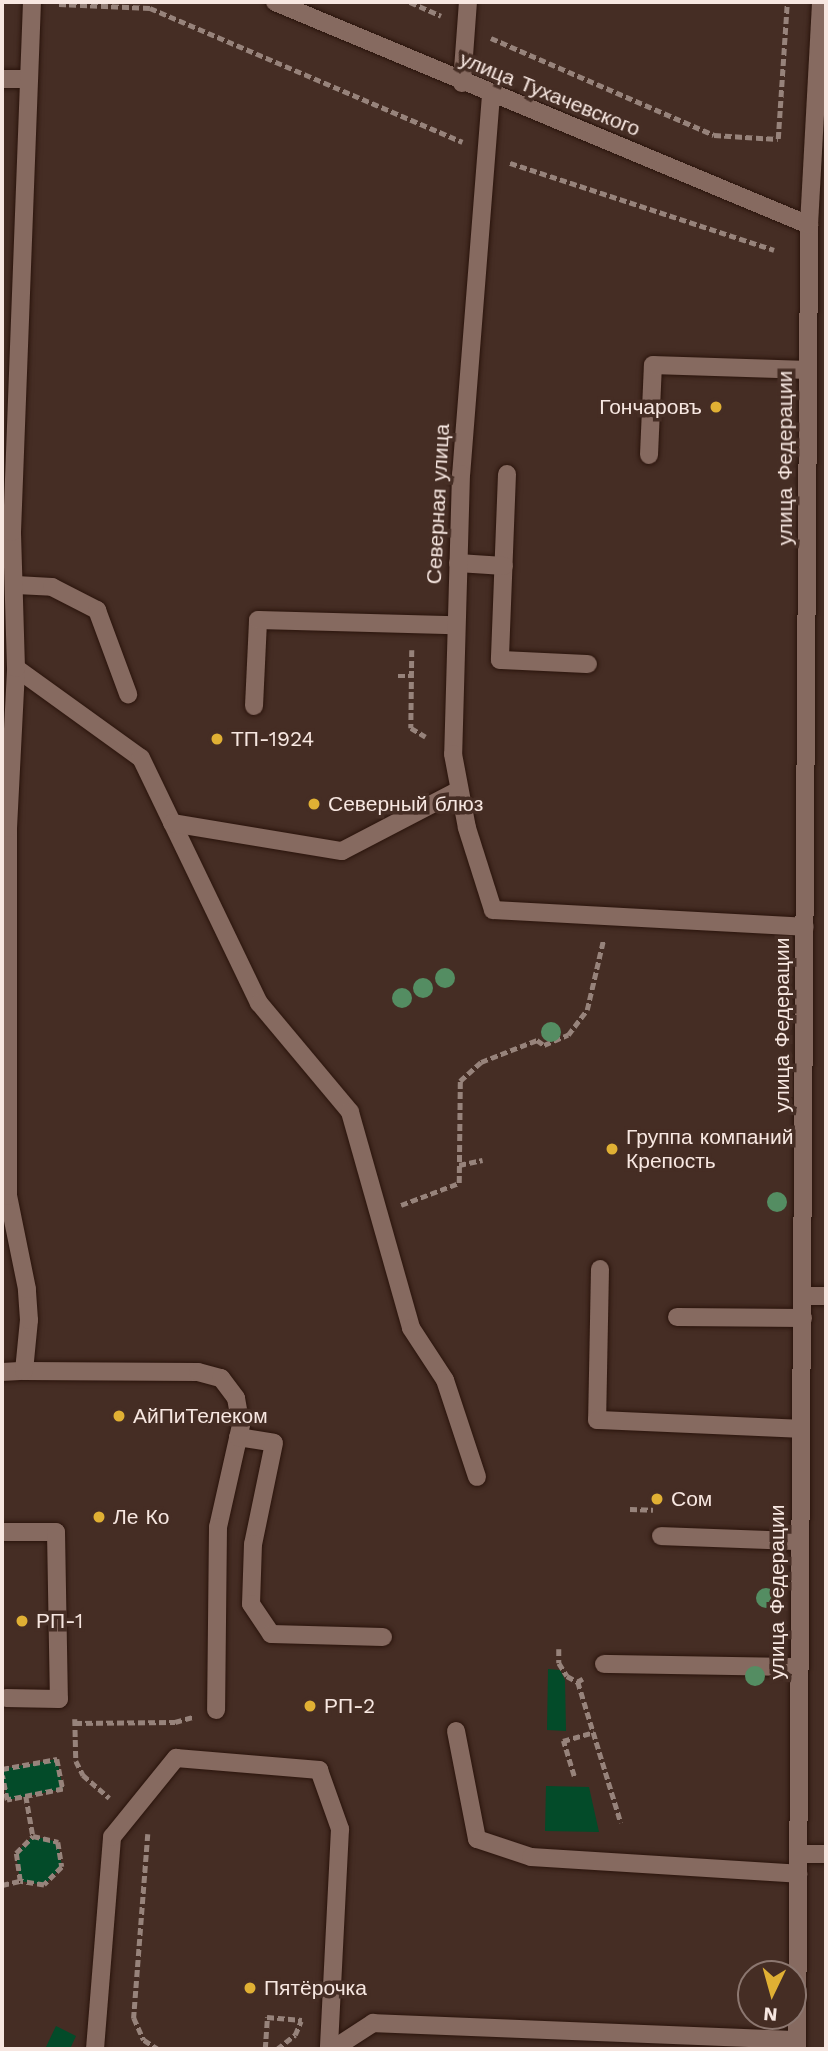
<!DOCTYPE html>
<meta charset="utf-8">
<style>
body{margin:0}
#map{position:relative;width:828px;height:2051px;overflow:hidden;background:#452d24;font-family:"Work Sans",sans-serif}
div>[style]{position:absolute}
.green>*{inset:0;background:#034b29}
.path>*{height:4.5px;margin-top:-2.25px;transform-origin:0;background:repeating-linear-gradient(90deg,#97837b 0 7px,transparent 0 10.5px)}
.roads{filter:drop-shadow(0 0 2px #2a140c) drop-shadow(0 0 2px #2a140c)}
.service>*{height:18px;margin:-9px;padding:0 9px;transform-origin:9px;border-radius:9px;background:#866a60}
.minor>*{height:18px;margin:-9px;padding:0 9px;transform-origin:9px;border-radius:9px;background:#866a60}
.tertiary>*{height:18px;margin:-9px;padding:0 9px;transform-origin:9px;border-radius:9px;background:#866a60}
.secondary>*{height:18px;margin:-9px;padding:0 9px;transform-origin:9px;border-radius:9px;background:#866a60}
.trees>*{width:20px;height:20px;margin:-10px;border-radius:50%;background:#548d62}
.dots>*{width:19px;height:19px;translate:-50% -50%;box-sizing:border-box;border:4px solid #452d24;border-radius:50%}
span{translate:-50% -50%;white-space:nowrap;text-align:center;line-height:1.15;-webkit-text-stroke:7px #452d24;paint-order:stroke}
.street-label{font-size:21px;color:#f7e7e1}
.poi-label{font-size:21px;color:#f7e7e1}
.right{translate:-100% -50%;text-align:right}
.left{translate:0 -50%;text-align:left}
.frame{position:absolute;inset:0;border:4px solid #f7e7e1;pointer-events:none}
.north{position:absolute;left:737px;top:1960px;width:70px;height:70px;box-sizing:border-box;background:#452d24;border:2px solid #8c7770;border-radius:50%;rotate:185deg;font-size:19px;font-weight:700;line-height:28px;text-align:center;color:#f7e7e1}
.north::after{content:'';display:block;margin:auto;width:24px;height:32px;background:#e0b034;clip-path:polygon(50% 0,100% 100%,50% 72%,0 100%)}
</style>
<div id="map">
<div class="green">
<i style="clip-path:polygon(548px 1669px,560px 1670px,565px 1680px,566px 1731px,547px 1730px)"></i>
<i style="clip-path:polygon(57px 1759px,63px 1789px,7px 1800px,2px 1769px)"></i>
<i style="clip-path:polygon(546px 1786px,589px 1787px,599px 1832px,545px 1831px)"></i>
<i style="clip-path:polygon(33px 1836px,58px 1842px,62px 1867px,44px 1885px,20px 1881px,16px 1853px)"></i>
<i style="clip-path:polygon(56px 2026px,76px 2036px,70px 2049px,45px 2049px)"></i>
</div>
<div class="path">
<i style="left:410px;top:2px;width:34px;rotate:24deg"></i>
<i style="left:59px;top:4px;width:91px;rotate:2.5deg"></i>
<i style="left:150px;top:8px;width:340px;rotate:23.2deg"></i>
<i style="left:491px;top:38px;width:243px;rotate:23.5deg"></i>
<i style="left:714px;top:135px;width:64px;rotate:3.6deg"></i>
<i style="left:778px;top:139px;width:137px;rotate:-86.2deg"></i>
<i style="left:510px;top:163px;width:278px;rotate:18.2deg"></i>
<i style="left:412px;top:650px;width:78px;rotate:90.7deg"></i>
<i style="left:411px;top:728px;width:17px;rotate:31deg"></i>
<i style="left:398px;top:676px;width:14px"></i>
<i style="left:459px;top:1165px;width:24px;rotate:-12deg"></i>
<i style="left:401px;top:1205px;width:62px;rotate:-20.8deg"></i>
<i style="left:459px;top:1183px;width:102px;rotate:-89.4deg"></i>
<i style="left:460px;top:1081px;width:28px;rotate:-42deg"></i>
<i style="left:481px;top:1062px;width:60px;rotate:-21.4deg"></i>
<i style="left:537px;top:1040px;width:9px;rotate:36deg"></i>
<i style="left:544px;top:1045px;width:26px;rotate:-23deg"></i>
<i style="left:568px;top:1035px;width:31px;rotate:-53deg"></i>
<i style="left:587px;top:1010px;width:71px;rotate:-76.9deg"></i>
<i style="left:630px;top:1509px;width:23px;rotate:2deg"></i>
<i style="left:559px;top:1649px;width:14px;rotate:90deg"></i>
<i style="left:559px;top:1663px;width:15px;rotate:58deg"></i>
<i style="left:567px;top:1676px;width:13px;rotate:29deg"></i>
<i style="left:583px;top:1679px;width:6px;rotate:149deg"></i>
<i style="left:578px;top:1682px;width:147px;rotate:73deg"></i>
<i style="left:75px;top:1719px;width:42px;rotate:88.6deg"></i>
<i style="left:76px;top:1761px;width:16px;rotate:63deg"></i>
<i style="left:83px;top:1775px;width:35px;rotate:41deg"></i>
<i style="left:75px;top:1723px;width:100px;rotate:-0.6deg"></i>
<i style="left:175px;top:1722px;width:18px;rotate:-16deg"></i>
<i style="left:2px;top:1769px;width:56px;rotate:-10.3deg"></i>
<i style="left:57px;top:1759px;width:31px;rotate:79deg"></i>
<i style="left:63px;top:1789px;width:57px;rotate:168.9deg"></i>
<i style="left:7px;top:1800px;width:25px;rotate:-101deg"></i>
<i style="left:574px;top:1776px;width:37px;rotate:-107deg"></i>
<i style="left:563px;top:1741px;width:32px;rotate:-16deg"></i>
<i style="left:26px;top:1796px;width:41px;rotate:80.1deg"></i>
<i style="left:148px;top:1834px;width:185px;rotate:94.4deg"></i>
<i style="left:134px;top:2018px;width:24px;rotate:66deg"></i>
<i style="left:144px;top:2040px;width:17px;rotate:33deg"></i>
<i style="left:33px;top:1836px;width:26px;rotate:13deg"></i>
<i style="left:58px;top:1842px;width:25px;rotate:81deg"></i>
<i style="left:62px;top:1867px;width:25px;rotate:135deg"></i>
<i style="left:44px;top:1885px;width:24px;rotate:-171deg"></i>
<i style="left:20px;top:1881px;width:28px;rotate:-98deg"></i>
<i style="left:16px;top:1853px;width:24px;rotate:-45deg"></i>
<i style="left:2px;top:1885px;width:18px;rotate:-13deg"></i>
<i style="left:265px;top:2049px;width:32px;rotate:-86deg"></i>
<i style="left:267px;top:2017px;width:35px;rotate:5deg"></i>
<i style="left:277px;top:2049px;width:23px;rotate:-38deg"></i>
<i style="left:295px;top:2035px;width:15px;rotate:-67deg"></i>
</div>
<div class="roads">
<div class="service">
<i style="left:2px;top:79px;width:27px"></i>
<i style="left:649px;top:455px;width:90px;rotate:-87.5deg"></i>
<i style="left:653px;top:365px;width:155px;rotate:1.8deg"></i>
<i style="left:507px;top:474px;width:186px;rotate:92.2deg"></i>
<i style="left:500px;top:660px;width:88px;rotate:2.6deg"></i>
<i style="left:458px;top:563px;width:46px;rotate:3.7deg"></i>
<i style="left:16px;top:585px;width:36px;rotate:3deg"></i>
<i style="left:52px;top:587px;width:51px;rotate:27.1deg"></i>
<i style="left:97px;top:610px;width:90px;rotate:69.7deg"></i>
<i style="left:16px;top:668px;width:154px;rotate:35.8deg"></i>
<i style="left:141px;top:758px;width:272px;rotate:64.3deg"></i>
<i style="left:259px;top:1003px;width:142px;rotate:50.1deg"></i>
<i style="left:350px;top:1112px;width:224px;rotate:74.2deg"></i>
<i style="left:411px;top:1328px;width:62px;rotate:56.8deg"></i>
<i style="left:445px;top:1380px;width:102px;rotate:71.7deg"></i>
<i style="left:254px;top:706px;width:86px;rotate:-87.3deg"></i>
<i style="left:258px;top:620px;width:197px;rotate:1.5deg"></i>
<i style="left:172px;top:823px;width:172px;rotate:9.4deg"></i>
<i style="left:342px;top:851px;width:132px;rotate:-27.5deg"></i>
<i style="left:493px;top:910px;width:312px;rotate:3.1deg"></i>
<i style="left:600px;top:1269px;width:151px;rotate:91.1deg"></i>
<i style="left:597px;top:1420px;width:204px;rotate:2.5deg"></i>
<i style="left:677px;top:1317px;width:126px;rotate:0.5deg"></i>
<i style="left:24px;top:1371px;width:174px;rotate:0.3deg"></i>
<i style="left:198px;top:1372px;width:24px;rotate:15deg"></i>
<i style="left:221px;top:1378px;width:25px;rotate:53deg"></i>
<i style="left:236px;top:1398px;width:27px;rotate:80deg"></i>
<i style="left:241px;top:1425px;width:105px;rotate:102.7deg"></i>
<i style="left:218px;top:1527px;width:183px;rotate:90.6deg"></i>
<i style="left:238px;top:1437px;width:36px;rotate:9deg"></i>
<i style="left:274px;top:1443px;width:103px;rotate:101.7deg"></i>
<i style="left:253px;top:1544px;width:60px;rotate:91.9deg"></i>
<i style="left:251px;top:1604px;width:36px;rotate:56deg"></i>
<i style="left:271px;top:1634px;width:112px;rotate:1.5deg"></i>
<i style="left:2px;top:1532px;width:54px"></i>
<i style="left:56px;top:1532px;width:167px;rotate:89deg"></i>
<i style="left:59px;top:1699px;width:53px;rotate:-178.9deg"></i>
<i style="left:661px;top:1536px;width:139px;rotate:2.1deg"></i>
<i style="left:604px;top:1664px;width:195px;rotate:0.9deg"></i>
<i style="left:456px;top:1731px;width:110px;rotate:79deg"></i>
<i style="left:477px;top:1839px;width:57px;rotate:18.4deg"></i>
<i style="left:531px;top:1857px;width:268px;rotate:3.6deg"></i>
<i style="left:798px;top:1854px;width:28px"></i>
<i style="left:95px;top:2049px;width:213px;rotate:-85.4deg"></i>
<i style="left:112px;top:1837px;width:102px;rotate:-51deg"></i>
<i style="left:176px;top:1758px;width:144px;rotate:4.8deg"></i>
<i style="left:319px;top:1770px;width:63px;rotate:70.4deg"></i>
<i style="left:340px;top:1829px;width:220px;rotate:92.9deg"></i>
<i style="left:333px;top:2049px;width:48px;rotate:-33deg"></i>
<i style="left:373px;top:2023px;width:424px;rotate:2.3deg"></i>
</div>
<div class="minor">
<i style="left:462px;top:83px;width:81px;rotate:-85.8deg"></i>
<i style="left:491px;top:95px;width:380px;rotate:94.5deg"></i>
<i style="left:461px;top:474px;width:280px;rotate:91.6deg"></i>
<i style="left:453px;top:754px;width:75px;rotate:79.3deg"></i>
<i style="left:467px;top:828px;width:86px;rotate:72.4deg"></i>
<i style="left:803px;top:1296px;width:23px"></i>
<i style="left:2px;top:1372px;width:22px;rotate:-3deg"></i>
<i style="left:24px;top:1371px;width:51px;rotate:-84.4deg"></i>
<i style="left:29px;top:1320px;width:31px;rotate:-94deg"></i>
<i style="left:27px;top:1289px;width:95px;rotate:-101.5deg"></i>
<i style="left:8px;top:1196px;width:368px;rotate:-90deg"></i>
<i style="left:8px;top:828px;width:160px;rotate:-87.1deg"></i>
<i style="left:16px;top:668px;width:136px;rotate:-91.7deg"></i>
<i style="left:12px;top:532px;width:530px;rotate:-87.84deg"></i>
</div>
<div class="tertiary">
<i style="left:275px;top:2px;width:579px;rotate:22.67deg"></i>
</div>
<div class="secondary">
<i style="left:797px;top:2049px;width:1824px;rotate:-89.62deg"></i>
<i style="left:809px;top:225px;width:223px;rotate:-86.9deg"></i>
</div>
</div>
<div class="trees">
<i style="left:445px;top:978px"></i>
<i style="left:423px;top:988px"></i>
<i style="left:402px;top:998px"></i>
<i style="left:551px;top:1032px"></i>
<i style="left:777px;top:1202px"></i>
<i style="left:766px;top:1598px"></i>
<i style="left:755px;top:1676px"></i>
</div>
<div class="dots">
<i style="left:716px;top:407px;background:#e0b034"></i>
<i style="left:217px;top:739px;background:#e0b034"></i>
<i style="left:314px;top:804px;background:#e0b034"></i>
<i style="left:612px;top:1149px;background:#e0b034"></i>
<i style="left:119px;top:1416px;background:#e0b034"></i>
<i style="left:657px;top:1499px;background:#e0b034"></i>
<i style="left:99px;top:1517px;background:#e0b034"></i>
<i style="left:22px;top:1621px;background:#e0b034"></i>
<i style="left:310px;top:1706px;background:#e0b034"></i>
<i style="left:250px;top:1988px;background:#e0b034"></i>
</div>
<div class="street-label">
<span style="left:550px;top:94px;rotate:22deg">улица Тухачевского</span>
<span style="left:785px;top:458px;rotate:-90deg">улица Федерации</span>
<span style="left:438px;top:504px;rotate:-87deg">Северная улица</span>
<span style="left:782px;top:1025px;rotate:-90deg">улица Федерации</span>
<span style="left:777px;top:1592px;rotate:-90deg">улица Федерации</span>
</div>
<div class="poi-label">
<span class="right" style="left:702px;top:407px">Гончаровъ</span>
<span class="left" style="left:231px;top:739px">ТП-1924</span>
<span class="left" style="left:328px;top:804px">Северный блюз</span>
<span class="left" style="left:626px;top:1149px">Группа компаний<br>Крепость</span>
<span class="left" style="left:133px;top:1416px">АйПиТелеком</span>
<span class="left" style="left:671px;top:1499px">Сом</span>
<span class="left" style="left:113px;top:1517px">Ле Ко</span>
<span class="left" style="left:36px;top:1621px">РП-1</span>
<span class="left" style="left:324px;top:1706px">РП-2</span>
<span class="left" style="left:264px;top:1988px">Пятёрочка</span>
</div>
<div class="frame"></div>
<div class="north">N</div>
</div>
